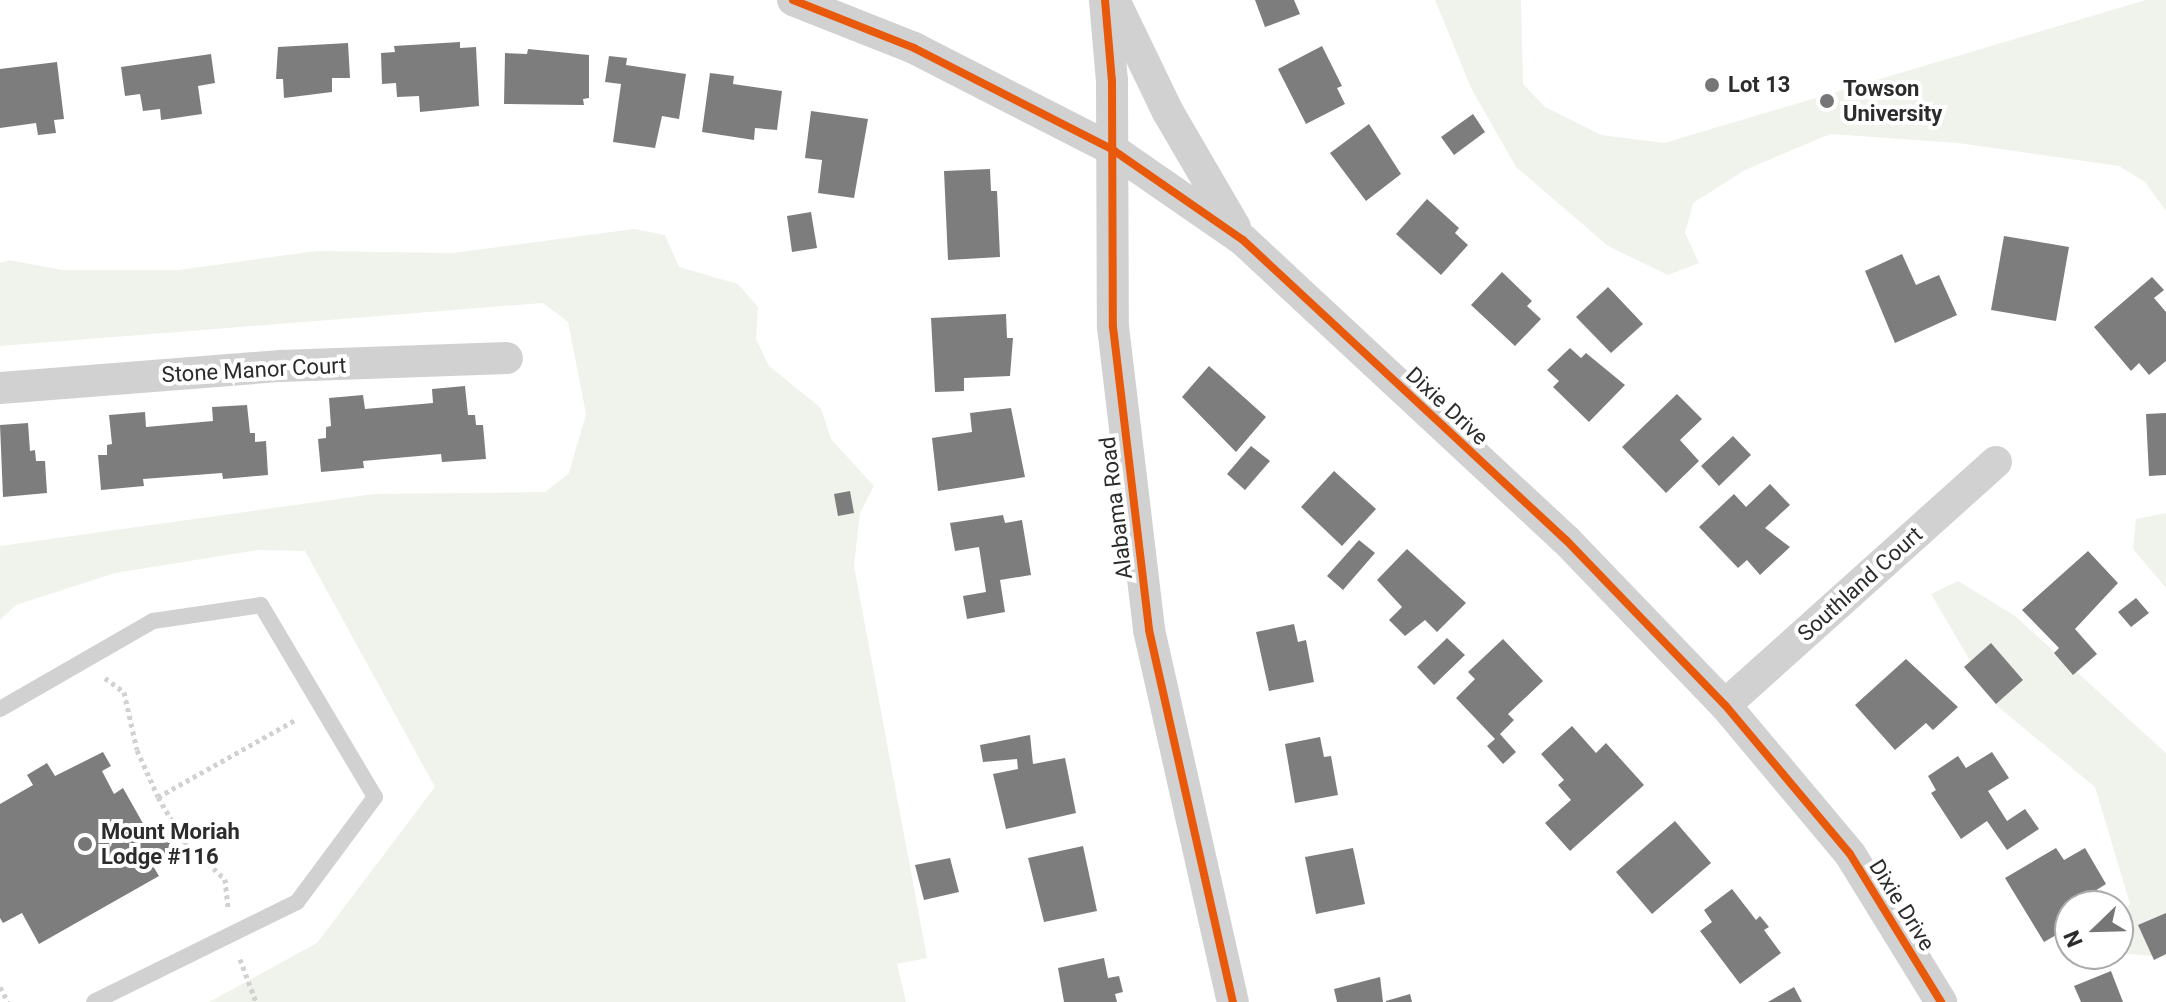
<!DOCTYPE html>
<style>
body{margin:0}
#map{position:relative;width:2166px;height:1002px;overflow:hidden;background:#fff;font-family:Roboto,sans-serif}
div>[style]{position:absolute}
.green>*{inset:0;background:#f0f3eb}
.building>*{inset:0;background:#7d7d7d}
.path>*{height:5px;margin-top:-2.5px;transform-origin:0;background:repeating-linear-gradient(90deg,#d1d1d1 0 4px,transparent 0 8px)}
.lane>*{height:16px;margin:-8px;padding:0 8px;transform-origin:8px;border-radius:8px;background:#d1d1d1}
.street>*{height:32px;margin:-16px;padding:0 16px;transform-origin:16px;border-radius:16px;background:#d1d1d1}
.cycleway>*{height:8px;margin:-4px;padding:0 4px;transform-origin:4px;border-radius:4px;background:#e8590c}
.dots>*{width:22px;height:22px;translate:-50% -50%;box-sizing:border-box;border:4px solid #fff;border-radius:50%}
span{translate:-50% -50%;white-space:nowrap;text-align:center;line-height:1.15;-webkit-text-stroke:8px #fff;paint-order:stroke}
.poi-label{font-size:22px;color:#2c2c2c;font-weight:700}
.left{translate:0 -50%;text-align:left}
.street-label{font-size:22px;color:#2c2c2c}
.north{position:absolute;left:2054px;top:890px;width:80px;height:80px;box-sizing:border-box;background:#fff;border:2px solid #ababab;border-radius:50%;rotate:247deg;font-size:22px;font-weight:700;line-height:32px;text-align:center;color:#2c2c2c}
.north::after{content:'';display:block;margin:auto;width:28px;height:36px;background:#767676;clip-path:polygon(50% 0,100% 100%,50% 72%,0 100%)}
</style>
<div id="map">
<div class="green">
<i style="clip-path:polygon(1435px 0,1521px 0,1523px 84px,1545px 107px,1601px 135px,1664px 143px,2146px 0,2166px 0,2166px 211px,2145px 182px,2119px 166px,1958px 143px,1830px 134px,1745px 170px,1693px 203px,1685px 233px,1699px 263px,1668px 275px,1608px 246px,1516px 167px,1471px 88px)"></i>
<i style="clip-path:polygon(634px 229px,665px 235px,679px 267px,738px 284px,758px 307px,756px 339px,769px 366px,821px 408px,831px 439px,874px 486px,860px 513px,854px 566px,927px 958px,897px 964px,906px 1002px,209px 1002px,317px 943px,435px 787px,305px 551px,258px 550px,115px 573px,16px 605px,0 620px,0 546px,374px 494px,545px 492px,569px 473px,586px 414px,568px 322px,543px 303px,0 346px,0 263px,9px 260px,62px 270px,179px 270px,316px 251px,453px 253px)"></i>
<i style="clip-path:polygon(2166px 513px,2166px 588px,2133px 549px,2136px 519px)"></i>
<i style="clip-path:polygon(1958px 581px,2015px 616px,2166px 753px,2166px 957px,2118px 953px,2118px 917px,2130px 904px,2095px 787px,1996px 705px,1931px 594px)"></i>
</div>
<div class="building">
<i style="clip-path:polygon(1255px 0,1294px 0,1300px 14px,1265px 27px)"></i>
<i style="clip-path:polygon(460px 42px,460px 48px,476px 47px,479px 106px,420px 112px,419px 96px,397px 97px,396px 83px,382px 84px,381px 53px,395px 52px,394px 46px)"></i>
<i style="clip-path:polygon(348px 43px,350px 78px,332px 78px,332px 92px,284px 98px,283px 79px,276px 79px,278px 47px)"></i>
<i style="clip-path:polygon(1322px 46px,1342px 86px,1337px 88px,1345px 104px,1306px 124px,1278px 69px)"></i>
<i style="clip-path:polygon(528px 49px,589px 55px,589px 98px,583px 99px,584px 105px,504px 104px,505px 53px,527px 54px)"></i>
<i style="clip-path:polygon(211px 54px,215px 83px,198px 86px,202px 114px,161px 120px,160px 109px,143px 111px,140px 94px,125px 96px,121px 67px)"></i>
<i style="clip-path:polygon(609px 56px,627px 58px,626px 65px,686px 74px,679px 119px,662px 116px,655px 148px,613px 142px,621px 84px,605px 82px)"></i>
<i style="clip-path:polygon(57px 62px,64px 119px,54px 120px,56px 133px,38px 135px,36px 123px,0 128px,0 69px)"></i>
<i style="clip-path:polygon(710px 73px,734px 76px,733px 84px,782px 91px,777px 130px,755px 128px,754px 140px,702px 132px)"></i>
<i style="clip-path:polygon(811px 111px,868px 119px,854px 198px,818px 193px,822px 160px,805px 158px)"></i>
<i style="clip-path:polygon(1473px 114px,1485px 132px,1454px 155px,1441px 137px)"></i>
<i style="clip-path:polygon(1369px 124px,1401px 174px,1366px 201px,1330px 153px)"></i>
<i style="clip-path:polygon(990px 169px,991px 191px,997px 191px,1000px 257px,948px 260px,944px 171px)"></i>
<i style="clip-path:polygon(1427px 199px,1459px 228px,1455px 233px,1468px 245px,1441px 275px,1396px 234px)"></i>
<i style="clip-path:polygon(811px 212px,817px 248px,792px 252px,787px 216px)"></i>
<i style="clip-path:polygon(2004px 236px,2069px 247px,2056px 321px,1991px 310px)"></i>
<i style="clip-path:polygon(1902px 254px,1916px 285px,1939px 275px,1957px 315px,1895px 343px,1865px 271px)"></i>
<i style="clip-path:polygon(1502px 272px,1532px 301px,1527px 306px,1541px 319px,1515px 346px,1471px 305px)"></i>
<i style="clip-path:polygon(2152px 277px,2164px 290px,2154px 298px,2166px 312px,2166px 361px,2149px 375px,2139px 363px,2131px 371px,2094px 327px)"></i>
<i style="clip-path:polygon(1608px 287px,1643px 324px,1611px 353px,1576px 317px)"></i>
<i style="clip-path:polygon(1006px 314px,1007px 338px,1013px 338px,1010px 376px,964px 378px,964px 391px,935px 392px,931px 318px)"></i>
<i style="clip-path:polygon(1570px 348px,1581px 358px,1586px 353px,1625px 385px,1589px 422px,1553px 387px,1559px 381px,1547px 370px)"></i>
<i style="clip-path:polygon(1209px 366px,1266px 417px,1236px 452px,1182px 397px)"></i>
<i style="clip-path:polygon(465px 386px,468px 415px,475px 415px,476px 425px,483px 425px,486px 459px,442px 462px,441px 454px,363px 461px,364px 468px,321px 472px,318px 439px,326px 438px,326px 427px,331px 426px,329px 398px,363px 395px,365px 409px,433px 403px,432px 389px)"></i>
<i style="clip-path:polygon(1677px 394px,1702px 419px,1680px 440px,1699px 461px,1666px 493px,1622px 447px)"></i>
<i style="clip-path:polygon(247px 405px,250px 433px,255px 433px,255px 442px,266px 441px,268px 475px,223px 479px,222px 473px,143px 479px,144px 486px,101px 490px,98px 455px,107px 455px,107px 445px,112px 444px,109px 415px,145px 412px,146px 427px,213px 421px,212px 407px)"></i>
<i style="clip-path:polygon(1011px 408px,1025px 477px,938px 491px,932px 438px,972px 432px,970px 413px)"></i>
<i style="clip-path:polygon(2166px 413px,2166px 475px,2149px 476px,2146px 414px)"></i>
<i style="clip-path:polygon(28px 423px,30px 451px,35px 450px,36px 461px,45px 461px,47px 493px,3px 497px,0 425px)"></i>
<i style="clip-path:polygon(1733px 436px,1751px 455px,1719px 486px,1701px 466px)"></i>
<i style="clip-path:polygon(1251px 446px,1270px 461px,1245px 490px,1227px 474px)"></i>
<i style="clip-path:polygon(1334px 471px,1376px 509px,1342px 546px,1301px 507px)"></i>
<i style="clip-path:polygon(1770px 484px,1790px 505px,1765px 528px,1790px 547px,1760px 575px,1747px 560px,1738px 568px,1699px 527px,1734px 494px,1746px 507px)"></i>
<i style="clip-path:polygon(850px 491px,854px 513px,838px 516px,834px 494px)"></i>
<i style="clip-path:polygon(1003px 515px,1005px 523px,1022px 520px,1031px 575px,1000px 580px,1005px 612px,967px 619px,963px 596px,986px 592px,979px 547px,955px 551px,950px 523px)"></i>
<i style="clip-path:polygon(1359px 540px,1375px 553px,1343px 590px,1327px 576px)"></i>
<i style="clip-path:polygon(1407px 549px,1466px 603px,1437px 632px,1425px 620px,1405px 636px,1389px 620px,1402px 607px,1377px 580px)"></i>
<i style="clip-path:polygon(2088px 551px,2118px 583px,2075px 629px,2097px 654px,2073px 675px,2054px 653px,2059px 648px,2022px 610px)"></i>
<i style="clip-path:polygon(2136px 598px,2149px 613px,2131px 627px,2118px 612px)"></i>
<i style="clip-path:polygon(1294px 624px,1298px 642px,1306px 640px,1314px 682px,1269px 691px,1256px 632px)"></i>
<i style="clip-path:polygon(1447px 638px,1465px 655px,1434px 685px,1417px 667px)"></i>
<i style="clip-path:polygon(1503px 639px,1543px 681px,1508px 714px,1514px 720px,1500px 734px,1516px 752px,1503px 764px,1487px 746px,1495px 739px,1456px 698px,1475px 679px,1468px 672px)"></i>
<i style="clip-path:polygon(1991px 643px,2023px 680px,1996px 704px,1964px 667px)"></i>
<i style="clip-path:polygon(1906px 659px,1958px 707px,1933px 730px,1926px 723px,1895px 750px,1855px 705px)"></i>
<i style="clip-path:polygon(1572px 726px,1596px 753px,1606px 743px,1644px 785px,1570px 851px,1545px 823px,1571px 800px,1558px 785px,1564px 780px,1541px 754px)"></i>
<i style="clip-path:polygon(1030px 735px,1033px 764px,1065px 758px,1076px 813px,1006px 829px,993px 774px,1018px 769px,1017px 759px,983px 762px,980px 745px)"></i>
<i style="clip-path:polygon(1320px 737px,1324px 757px,1331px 756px,1338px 795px,1295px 803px,1285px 744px)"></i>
<i style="clip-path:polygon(103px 752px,111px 766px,102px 771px,114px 794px,123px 788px,149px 834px,161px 827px,175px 853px,153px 866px,159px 876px,39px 944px,22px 913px,3px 923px,0 918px,0 804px,33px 785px,27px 775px,47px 763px,55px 776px)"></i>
<i style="clip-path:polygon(1992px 752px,2009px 778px,1988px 791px,2007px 821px,2025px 809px,2039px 829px,2007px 850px,1987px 821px,1961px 839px,1931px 793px,1936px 790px,1928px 776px,1958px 756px,1966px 768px)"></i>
<i style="clip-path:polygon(1675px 821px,1711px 863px,1652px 914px,1616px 872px)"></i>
<i style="clip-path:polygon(1083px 846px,1097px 911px,1044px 922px,1028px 858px)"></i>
<i style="clip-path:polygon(1353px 848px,1365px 904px,1316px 914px,1305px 857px)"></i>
<i style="clip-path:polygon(2056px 848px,2064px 860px,2085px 848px,2106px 884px,2090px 894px,2096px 906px,2070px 906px,2070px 927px,2044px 942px,2005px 878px)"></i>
<i style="clip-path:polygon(950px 858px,959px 892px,924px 900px,915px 865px)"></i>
<i style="clip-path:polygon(1732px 889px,1756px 920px,1760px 916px,1769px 927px,1764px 930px,1781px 953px,1740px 984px,1700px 931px,1712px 922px,1704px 910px)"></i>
<i style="clip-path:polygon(2166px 913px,2166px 954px,2154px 960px,2138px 925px)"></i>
<i style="clip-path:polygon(1104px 958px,1108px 978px,1119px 976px,1123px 992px,1115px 994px,1117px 1002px,1064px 1002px,1058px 968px)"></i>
<i style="clip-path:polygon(2111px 971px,2123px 1002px,2081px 1002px,2074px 986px)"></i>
<i style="clip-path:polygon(1380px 977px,1383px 1002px,1337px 1002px,1334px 989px)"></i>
<i style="clip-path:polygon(1794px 987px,1802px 1002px,1768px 1002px)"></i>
<i style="clip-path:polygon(1410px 994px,1412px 1002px,1386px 1002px,1386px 1001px)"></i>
</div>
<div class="path">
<i style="left:105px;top:678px;width:24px;rotate:36deg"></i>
<i style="left:124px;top:692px;width:59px;rotate:77.4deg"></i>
<i style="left:137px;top:750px;width:51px;rotate:65.9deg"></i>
<i style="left:158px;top:797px;width:51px;rotate:59.4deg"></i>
<i style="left:184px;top:841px;width:56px;rotate:42.8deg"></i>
<i style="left:225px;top:879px;width:28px;rotate:84deg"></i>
<i style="left:158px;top:797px;width:159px;rotate:-29.3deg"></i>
<i style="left:240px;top:959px;width:46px;rotate:69.6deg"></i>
<i style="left:0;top:987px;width:17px;rotate:62deg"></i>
</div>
<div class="lane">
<i style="left:0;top:709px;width:177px;rotate:-29.9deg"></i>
<i style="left:153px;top:621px;width:109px;rotate:-8.4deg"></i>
<i style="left:261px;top:605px;width:223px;rotate:59.3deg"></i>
<i style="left:375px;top:797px;width:131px;rotate:126.6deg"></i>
<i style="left:297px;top:902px;width:226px;rotate:153.8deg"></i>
</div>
<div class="street">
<i style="left:793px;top:0;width:130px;rotate:21.6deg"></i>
<i style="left:914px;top:48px;width:224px;rotate:27.1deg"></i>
<i style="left:1113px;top:150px;width:158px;rotate:34.7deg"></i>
<i style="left:1243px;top:240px;width:441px;rotate:42.9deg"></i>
<i style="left:1566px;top:540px;width:229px;rotate:46.1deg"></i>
<i style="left:1725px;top:705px;width:194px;rotate:50deg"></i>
<i style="left:1850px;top:854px;width:174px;rotate:58.4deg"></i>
<i style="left:1105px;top:0;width:81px;rotate:85.1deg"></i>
<i style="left:1112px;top:81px;width:246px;rotate:89.8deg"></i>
<i style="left:1113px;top:327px;width:305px;rotate:83.2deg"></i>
<i style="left:1149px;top:630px;width:381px;rotate:77.3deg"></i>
<i style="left:1114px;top:0;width:124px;rotate:64.3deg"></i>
<i style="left:1168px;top:112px;width:133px;rotate:59.8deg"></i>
<i style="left:0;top:388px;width:282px;rotate:-4.5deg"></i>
<i style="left:281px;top:366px;width:226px;rotate:-2deg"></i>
<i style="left:1725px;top:705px;width:364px;rotate:-41.9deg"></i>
</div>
<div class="cycleway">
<i style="left:793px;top:0;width:130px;rotate:21.6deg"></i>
<i style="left:914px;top:48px;width:224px;rotate:27.1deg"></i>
<i style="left:1113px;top:150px;width:158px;rotate:34.7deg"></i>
<i style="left:1243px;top:240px;width:441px;rotate:42.9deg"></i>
<i style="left:1566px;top:540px;width:229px;rotate:46.1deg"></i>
<i style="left:1725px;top:705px;width:194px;rotate:50deg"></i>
<i style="left:1850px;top:854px;width:174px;rotate:58.4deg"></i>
<i style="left:1105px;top:0;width:81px;rotate:85.1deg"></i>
<i style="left:1112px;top:81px;width:246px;rotate:89.8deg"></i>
<i style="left:1113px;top:327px;width:305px;rotate:83.2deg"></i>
<i style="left:1149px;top:630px;width:381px;rotate:77.3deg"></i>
</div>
<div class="dots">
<i style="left:1712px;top:85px;background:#767676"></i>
<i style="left:1827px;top:101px;background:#767676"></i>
<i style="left:85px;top:844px;background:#767676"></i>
</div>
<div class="poi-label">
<span class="left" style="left:1728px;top:85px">Lot 13</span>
<span class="left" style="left:1843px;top:101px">Towson<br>University</span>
<span class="left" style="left:101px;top:844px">Mount Moriah<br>Lodge #116</span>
</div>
<div class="street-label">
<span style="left:254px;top:370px;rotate:-3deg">Stone Manor Court</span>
<span style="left:1447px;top:406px;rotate:43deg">Dixie Drive</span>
<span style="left:1116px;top:508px;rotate:-97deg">Alabama Road</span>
<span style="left:1860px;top:584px;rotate:-42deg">Southland Court</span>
<span style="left:1902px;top:905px;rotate:58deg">Dixie Drive</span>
</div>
<div class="north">N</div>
</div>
